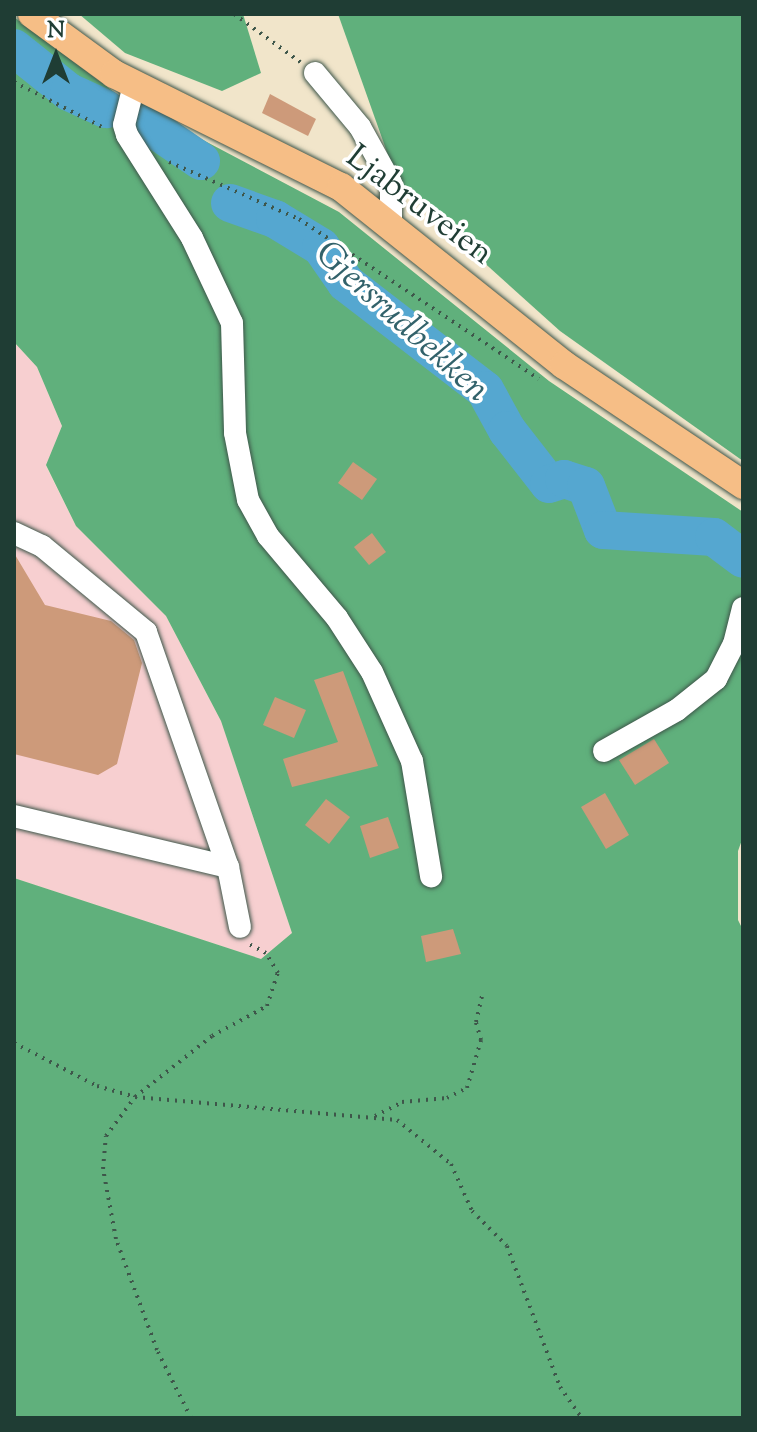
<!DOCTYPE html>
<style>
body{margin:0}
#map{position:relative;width:757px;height:1432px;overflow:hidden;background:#f1e5ca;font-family:"Sorts Mill Goudy",serif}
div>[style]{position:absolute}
.built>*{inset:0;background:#f7cfd0}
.forest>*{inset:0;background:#60b07c}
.river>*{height:38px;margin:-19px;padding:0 19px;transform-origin:19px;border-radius:19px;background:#55a7d0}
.building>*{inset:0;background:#cd9a7a}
.path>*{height:4px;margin-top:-2px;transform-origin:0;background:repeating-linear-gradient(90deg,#3e564a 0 2px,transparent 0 8px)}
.roads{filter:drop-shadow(0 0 2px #3e564a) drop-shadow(0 0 2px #3e564a)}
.minor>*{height:22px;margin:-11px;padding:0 11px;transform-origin:11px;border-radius:11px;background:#fff}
.major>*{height:28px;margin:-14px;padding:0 14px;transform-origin:14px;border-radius:14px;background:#f6be86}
span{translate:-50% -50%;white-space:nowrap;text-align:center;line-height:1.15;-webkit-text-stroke:7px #fff;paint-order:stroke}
.street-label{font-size:34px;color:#1f3d34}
.water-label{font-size:36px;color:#32626b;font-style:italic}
.frame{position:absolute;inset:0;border:16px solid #1f3d34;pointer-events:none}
.north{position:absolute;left:16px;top:16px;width:80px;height:80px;-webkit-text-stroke:6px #fff;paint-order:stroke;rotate:0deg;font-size:22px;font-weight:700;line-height:32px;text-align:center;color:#1f3d34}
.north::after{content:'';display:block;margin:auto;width:28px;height:36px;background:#1f3d34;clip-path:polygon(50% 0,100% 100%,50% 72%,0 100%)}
</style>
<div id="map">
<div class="built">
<i style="clip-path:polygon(14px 342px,37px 367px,62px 426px,46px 466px,76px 526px,166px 616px,221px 721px,292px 933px,261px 959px,14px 878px)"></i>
</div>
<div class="forest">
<i style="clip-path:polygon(79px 14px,243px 14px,261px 73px,222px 91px,125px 53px)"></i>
<i style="clip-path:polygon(338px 14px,743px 14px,743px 461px,560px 331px,399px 186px)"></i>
<i style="clip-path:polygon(14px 17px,118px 95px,339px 212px,549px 381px,743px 512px,743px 837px,738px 851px,738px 920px,743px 930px,743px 1418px,14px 1418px,14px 878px,261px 959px,292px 933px,221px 721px,166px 616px,76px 526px,46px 465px,62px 426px,37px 367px,14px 342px)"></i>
</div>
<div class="river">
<i style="left:14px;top:48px;width:70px;rotate:38.7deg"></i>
<i style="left:69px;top:92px;width:41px;rotate:24.7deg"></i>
<i style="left:135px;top:116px;width:80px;rotate:34.3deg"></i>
<i style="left:230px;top:203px;width:48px;rotate:19.6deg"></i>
<i style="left:275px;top:219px;width:54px;rotate:31.3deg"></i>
<i style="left:321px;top:247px;width:44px;rotate:55.2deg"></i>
<i style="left:346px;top:283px;width:175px;rotate:37.6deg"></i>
<i style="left:485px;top:390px;width:46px;rotate:61.2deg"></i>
<i style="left:507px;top:430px;width:68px;rotate:52.1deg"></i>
<i style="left:549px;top:484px;width:16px;rotate:-18deg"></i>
<i style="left:564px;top:479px;width:23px;rotate:18deg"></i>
<i style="left:586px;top:486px;width:47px;rotate:68.9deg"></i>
<i style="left:603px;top:530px;width:111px;rotate:3.6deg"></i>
<i style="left:714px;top:537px;width:36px;rotate:37deg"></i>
</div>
<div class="building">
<i style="clip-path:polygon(270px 94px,316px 119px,308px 136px,262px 113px)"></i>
<i style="clip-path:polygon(353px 462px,377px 479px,362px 500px,338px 483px)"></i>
<i style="clip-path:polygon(372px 533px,386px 552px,369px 565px,354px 547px)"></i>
<i style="clip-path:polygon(14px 553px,45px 605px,111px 621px,134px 640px,142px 663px,117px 764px,98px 775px,14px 754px)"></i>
<i style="clip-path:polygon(343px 671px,378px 766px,292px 787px,283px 759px,338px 742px,314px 680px)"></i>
<i style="clip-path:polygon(275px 697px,306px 710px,294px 738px,263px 725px)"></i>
<i style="clip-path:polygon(654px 739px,669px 763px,635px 785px,619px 760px)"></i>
<i style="clip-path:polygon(605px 793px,629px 835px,606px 849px,581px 807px)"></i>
<i style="clip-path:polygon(326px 799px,350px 817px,329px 844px,305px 825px)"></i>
<i style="clip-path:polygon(388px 817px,399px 848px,370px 858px,360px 826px)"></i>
<i style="clip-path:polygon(453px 929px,461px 954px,426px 962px,421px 936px)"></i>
</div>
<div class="path">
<i style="left:234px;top:14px;width:82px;rotate:36deg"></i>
<i style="left:14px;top:82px;width:101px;rotate:27.1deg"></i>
<i style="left:169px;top:162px;width:142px;rotate:23.7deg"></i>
<i style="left:299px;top:219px;width:288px;rotate:33.7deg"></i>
<i style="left:14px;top:1043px;width:93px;rotate:27.4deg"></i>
<i style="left:97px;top:1086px;width:40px;rotate:16deg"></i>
<i style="left:135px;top:1097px;width:263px;rotate:5deg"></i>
<i style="left:397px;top:1120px;width:70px;rotate:39.2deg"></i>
<i style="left:451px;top:1164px;width:51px;rotate:65.9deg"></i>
<i style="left:472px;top:1211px;width:49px;rotate:45deg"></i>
<i style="left:507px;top:1246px;width:151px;rotate:69.4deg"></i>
<i style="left:560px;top:1387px;width:38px;rotate:55deg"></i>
<i style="left:375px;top:1116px;width:30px;rotate:-27deg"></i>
<i style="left:402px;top:1102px;width:45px;rotate:-5.1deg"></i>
<i style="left:447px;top:1098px;width:22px;rotate:-27deg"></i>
<i style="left:467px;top:1088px;width:50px;rotate:-73.7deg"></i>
<i style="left:481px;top:1040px;width:19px;rotate:-106deg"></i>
<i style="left:476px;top:1022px;width:31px;rotate:-77deg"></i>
<i style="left:191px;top:1418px;width:76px;rotate:-116.6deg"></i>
<i style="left:157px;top:1350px;width:118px;rotate:-110.3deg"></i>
<i style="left:116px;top:1239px;width:71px;rotate:-100.5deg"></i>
<i style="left:103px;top:1169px;width:33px;rotate:-85deg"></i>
<i style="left:106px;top:1136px;width:49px;rotate:-53.4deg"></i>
<i style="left:135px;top:1097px;width:98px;rotate:-38.4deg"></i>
<i style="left:212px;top:1036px;width:63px;rotate:-28.6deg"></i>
<i style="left:267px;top:1006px;width:35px;rotate:-72deg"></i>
<i style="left:278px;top:973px;width:23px;rotate:-121deg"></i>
<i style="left:266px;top:953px;width:21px;rotate:-152deg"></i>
</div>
<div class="roads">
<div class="minor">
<i style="left:315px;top:73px;width:70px;rotate:50.2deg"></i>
<i style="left:360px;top:127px;width:64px;rotate:61deg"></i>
<i style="left:391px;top:183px;width:40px;rotate:90deg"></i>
<i style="left:134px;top:85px;width:41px;rotate:104deg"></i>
<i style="left:124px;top:125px;width:10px;rotate:73deg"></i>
<i style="left:127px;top:135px;width:122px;rotate:57.7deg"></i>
<i style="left:192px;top:238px;width:94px;rotate:64.8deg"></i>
<i style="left:232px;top:323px;width:110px;rotate:88.4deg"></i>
<i style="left:235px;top:433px;width:68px;rotate:79deg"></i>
<i style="left:248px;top:500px;width:41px;rotate:60.9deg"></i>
<i style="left:268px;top:536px;width:107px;rotate:49.9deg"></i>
<i style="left:337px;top:618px;width:64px;rotate:57.1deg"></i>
<i style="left:372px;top:672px;width:98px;rotate:65.8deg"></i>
<i style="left:412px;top:761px;width:117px;rotate:80.6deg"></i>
<i style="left:14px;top:533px;width:31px;rotate:25deg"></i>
<i style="left:42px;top:546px;width:135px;rotate:39.6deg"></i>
<i style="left:146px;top:632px;width:249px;rotate:70.8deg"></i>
<i style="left:228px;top:867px;width:61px;rotate:78.7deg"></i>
<i style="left:604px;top:751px;width:84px;rotate:-29.3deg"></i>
<i style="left:677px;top:710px;width:50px;rotate:-38.5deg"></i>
<i style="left:716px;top:679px;width:39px;rotate:-63deg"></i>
<i style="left:734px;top:644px;width:37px;rotate:-76deg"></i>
<i style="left:14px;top:816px;width:220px;rotate:13.4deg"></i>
</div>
<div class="major">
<i style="left:32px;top:14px;width:102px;rotate:36.2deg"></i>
<i style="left:114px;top:74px;width:254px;rotate:26.5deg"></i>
<i style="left:341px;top:187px;width:285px;rotate:38.6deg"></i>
<i style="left:564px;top:365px;width:216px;rotate:33.8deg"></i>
</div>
</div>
<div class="street-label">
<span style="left:419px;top:206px;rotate:37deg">Ljabruveien</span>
</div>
<div class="water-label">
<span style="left:401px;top:323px;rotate:42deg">Gjersrudbekken</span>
</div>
<div class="frame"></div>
<div class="north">N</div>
</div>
